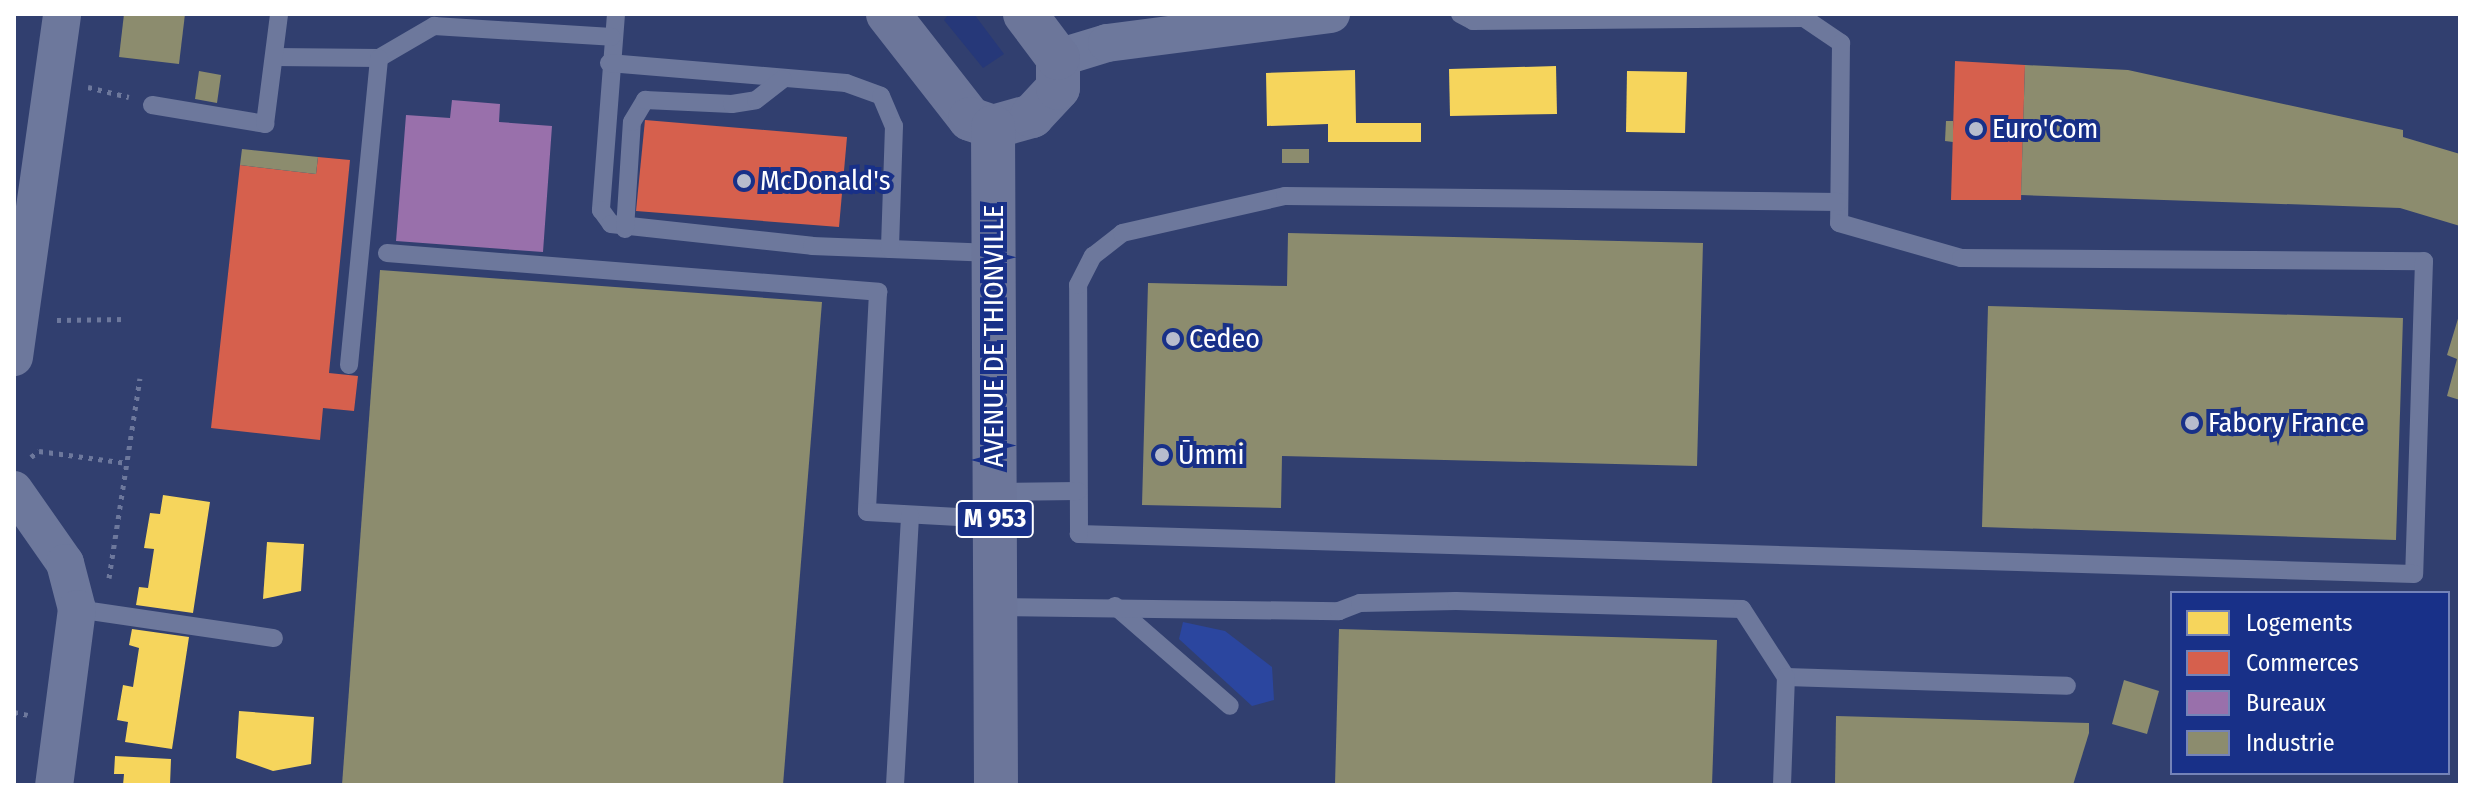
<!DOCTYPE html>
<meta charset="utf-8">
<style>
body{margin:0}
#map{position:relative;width:2474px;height:799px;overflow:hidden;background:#313f6f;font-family:"Fira Sans Condensed",sans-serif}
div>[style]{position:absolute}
.green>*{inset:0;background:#2b469f}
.water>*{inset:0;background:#263879}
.homes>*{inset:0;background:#f6d55c}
.shops>*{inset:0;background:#d6604d}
.offices>*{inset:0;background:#9970ab}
.industry>*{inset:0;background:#8c8c6e}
.path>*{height:5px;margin-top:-2.5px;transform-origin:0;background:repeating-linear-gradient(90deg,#6d789c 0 4px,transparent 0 10px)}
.lane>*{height:18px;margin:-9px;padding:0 9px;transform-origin:9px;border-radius:9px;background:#6d789c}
.street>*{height:38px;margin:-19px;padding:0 19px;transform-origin:19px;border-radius:19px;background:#6d789c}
.primary>*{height:44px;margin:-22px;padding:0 22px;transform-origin:22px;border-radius:22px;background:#6c769a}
.dots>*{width:22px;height:22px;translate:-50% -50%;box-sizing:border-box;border:4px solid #183088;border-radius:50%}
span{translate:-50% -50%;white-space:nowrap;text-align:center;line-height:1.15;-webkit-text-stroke:8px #183088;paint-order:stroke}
.shield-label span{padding:2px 6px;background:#183088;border:2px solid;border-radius:6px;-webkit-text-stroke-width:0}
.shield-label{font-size:26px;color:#fff;font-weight:700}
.poi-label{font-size:28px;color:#fff}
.left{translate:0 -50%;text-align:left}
.street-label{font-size:28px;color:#fff}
.frame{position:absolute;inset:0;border:16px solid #fff;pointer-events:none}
.legend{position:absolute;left:2170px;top:591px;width:280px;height:184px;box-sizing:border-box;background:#183088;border:2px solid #7483b8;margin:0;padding:10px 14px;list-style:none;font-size:24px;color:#fff}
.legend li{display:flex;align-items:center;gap:16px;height:40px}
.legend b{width:40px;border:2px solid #7483b8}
</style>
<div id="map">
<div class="green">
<i style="clip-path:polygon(1183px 622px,1225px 631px,1272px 667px,1274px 700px,1252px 706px,1179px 639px)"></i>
</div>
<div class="water">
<i style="clip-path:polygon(949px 14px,974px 14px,1004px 54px,983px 68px,944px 20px)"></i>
</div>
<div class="homes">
<i style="clip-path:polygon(1556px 66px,1557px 114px,1450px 116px,1449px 69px)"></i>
<i style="clip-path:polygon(1355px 70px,1356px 123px,1421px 123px,1421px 142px,1328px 142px,1328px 124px,1267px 126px,1266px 73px)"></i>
<i style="clip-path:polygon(1627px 71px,1687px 72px,1685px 133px,1626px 132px)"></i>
<i style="clip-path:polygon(163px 495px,210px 502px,193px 613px,136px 605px,139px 587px,148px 588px,154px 549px,144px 548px,150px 513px,160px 514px)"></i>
<i style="clip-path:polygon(267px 542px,304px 544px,301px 591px,263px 599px)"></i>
<i style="clip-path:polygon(132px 629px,189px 637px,172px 749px,125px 742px,128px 722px,117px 720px,123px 685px,133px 687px,139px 648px,129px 645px)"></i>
<i style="clip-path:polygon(239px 711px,314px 717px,311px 764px,273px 771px,236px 758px)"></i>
<i style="clip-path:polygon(115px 756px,171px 759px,170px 785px,123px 785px,124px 774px,114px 774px)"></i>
</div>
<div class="shops">
<i style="clip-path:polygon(1955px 61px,2025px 65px,2021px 200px,1951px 200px)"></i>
<i style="clip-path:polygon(645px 120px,847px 137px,839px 227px,636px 211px)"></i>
<i style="clip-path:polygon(318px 157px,350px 160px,329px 373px,358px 376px,354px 411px,323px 408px,320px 440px,211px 428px,240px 165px,316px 174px)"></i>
</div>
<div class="offices">
<i style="clip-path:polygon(452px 100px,500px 104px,499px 122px,552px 126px,543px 252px,396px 241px,406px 115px,450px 118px)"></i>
</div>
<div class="industry">
<i style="clip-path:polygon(124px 14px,185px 14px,179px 64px,119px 57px)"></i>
<i style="clip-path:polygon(2025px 65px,2128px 70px,2403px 130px,2403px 137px,2460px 154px,2460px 226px,2400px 208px,2021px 195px)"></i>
<i style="clip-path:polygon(199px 71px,221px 75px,217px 103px,195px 99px)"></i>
<i style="clip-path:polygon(1946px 121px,1953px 121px,1953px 142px,1945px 141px)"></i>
<i style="clip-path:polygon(242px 149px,318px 157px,316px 174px,240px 165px)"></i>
<i style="clip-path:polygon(1282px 149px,1309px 149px,1309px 163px,1282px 163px)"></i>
<i style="clip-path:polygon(1288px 233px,1703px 243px,1697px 466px,1282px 456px,1281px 508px,1142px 505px,1148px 283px,1287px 286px)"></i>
<i style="clip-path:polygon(380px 270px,822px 302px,783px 785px,342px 785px)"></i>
<i style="clip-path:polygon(1988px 306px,2403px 318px,2396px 540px,1982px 527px)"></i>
<i style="clip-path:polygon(2460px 312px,2460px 400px,2447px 396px,2457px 359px,2447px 355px)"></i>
<i style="clip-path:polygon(1339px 629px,1717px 640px,1712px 785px,1335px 785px)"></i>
<i style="clip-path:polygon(2124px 680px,2159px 691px,2147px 734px,2112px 724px)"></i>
<i style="clip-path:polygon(1836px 716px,2089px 723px,2089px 733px,2073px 785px,1835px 785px)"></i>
</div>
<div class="path">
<i style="left:88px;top:87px;width:42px;rotate:13.7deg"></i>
<i style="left:57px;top:320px;width:70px;rotate:-0.8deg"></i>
<i style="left:31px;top:457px;width:10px;rotate:-37deg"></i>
<i style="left:39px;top:451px;width:89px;rotate:7.8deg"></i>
<i style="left:109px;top:578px;width:202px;rotate:-81.2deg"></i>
<i style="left:14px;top:712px;width:14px;rotate:12deg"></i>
</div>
<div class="lane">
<i style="left:616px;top:14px;width:197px;rotate:94.4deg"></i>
<i style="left:601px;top:210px;width:17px;rotate:54deg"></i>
<i style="left:611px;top:224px;width:202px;rotate:6.2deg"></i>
<i style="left:812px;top:246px;width:182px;rotate:2.2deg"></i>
<i style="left:1460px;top:14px;width:15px;rotate:28deg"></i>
<i style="left:1473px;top:21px;width:331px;rotate:-0.5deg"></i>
<i style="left:1804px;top:18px;width:45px;rotate:34deg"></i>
<i style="left:1841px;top:43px;width:180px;rotate:90.6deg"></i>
<i style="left:1839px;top:223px;width:127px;rotate:16deg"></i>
<i style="left:1961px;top:258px;width:463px;rotate:0.4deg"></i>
<i style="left:2424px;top:261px;width:313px;rotate:91.8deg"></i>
<i style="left:2414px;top:574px;width:1336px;rotate:-178.28deg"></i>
<i style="left:1079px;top:534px;width:249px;rotate:-90.2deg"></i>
<i style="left:1078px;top:285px;width:33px;rotate:-63deg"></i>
<i style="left:1093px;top:256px;width:37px;rotate:-38deg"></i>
<i style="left:1122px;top:233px;width:167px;rotate:-12.8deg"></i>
<i style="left:1285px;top:196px;width:554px;rotate:0.62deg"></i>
<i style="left:274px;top:57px;width:105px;rotate:0.5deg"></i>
<i style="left:379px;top:58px;width:64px;rotate:-30.2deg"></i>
<i style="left:434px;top:26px;width:178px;rotate:3.5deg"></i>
<i style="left:609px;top:63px;width:238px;rotate:4.8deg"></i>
<i style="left:846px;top:83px;width:37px;rotate:20deg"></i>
<i style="left:881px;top:96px;width:33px;rotate:67deg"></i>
<i style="left:894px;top:126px;width:123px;rotate:91.9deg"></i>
<i style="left:152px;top:105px;width:115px;rotate:9.5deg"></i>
<i style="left:265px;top:124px;width:111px;rotate:-82.7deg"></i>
<i style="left:625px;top:229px;width:107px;rotate:-86.3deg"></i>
<i style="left:632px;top:122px;width:26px;rotate:-59deg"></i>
<i style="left:645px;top:100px;width:87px;rotate:2.6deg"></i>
<i style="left:732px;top:104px;width:24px;rotate:-9deg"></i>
<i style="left:756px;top:100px;width:34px;rotate:-38deg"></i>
<i style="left:387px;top:253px;width:493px;rotate:4.5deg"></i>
<i style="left:878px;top:292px;width:220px;rotate:92.9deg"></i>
<i style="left:867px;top:512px;width:128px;rotate:3.1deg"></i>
<i style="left:349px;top:365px;width:308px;rotate:-84.4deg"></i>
<i style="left:995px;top:492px;width:83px;rotate:-0.7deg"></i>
<i style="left:1115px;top:606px;width:152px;rotate:41deg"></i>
<i style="left:995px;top:607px;width:344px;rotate:0.7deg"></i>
<i style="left:1339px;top:611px;width:22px;rotate:-21deg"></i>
<i style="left:1360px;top:603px;width:96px;rotate:-1.2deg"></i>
<i style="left:1456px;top:601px;width:286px;rotate:1.6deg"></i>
<i style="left:1742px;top:609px;width:81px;rotate:57.1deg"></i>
<i style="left:1786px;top:677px;width:281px;rotate:1.8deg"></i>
<i style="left:77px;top:609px;width:199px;rotate:8.4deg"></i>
<i style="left:895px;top:785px;width:270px;rotate:-86.8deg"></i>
<i style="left:1782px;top:785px;width:108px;rotate:-87.9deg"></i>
</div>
<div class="street">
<i style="left:1058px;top:58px;width:51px;rotate:-17deg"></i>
<i style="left:1107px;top:43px;width:226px;rotate:-7.4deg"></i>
<i style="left:14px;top:357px;width:346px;rotate:-82deg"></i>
<i style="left:14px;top:490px;width:89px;rotate:55.1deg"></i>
<i style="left:65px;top:563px;width:48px;rotate:75.4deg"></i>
<i style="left:77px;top:609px;width:177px;rotate:97.4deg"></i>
</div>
<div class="primary">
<i style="left:888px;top:14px;width:133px;rotate:52deg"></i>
<i style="left:970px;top:119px;width:24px;rotate:19deg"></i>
<i style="left:993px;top:127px;width:41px;rotate:-15.8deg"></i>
<i style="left:1032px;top:116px;width:38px;rotate:-47deg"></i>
<i style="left:1058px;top:88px;width:30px;rotate:-90deg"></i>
<i style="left:1058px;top:58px;width:55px;rotate:-126.9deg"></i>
<i style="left:993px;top:127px;width:658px;rotate:89.74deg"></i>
</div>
<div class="dots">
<i style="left:1976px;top:129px;background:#b7bccd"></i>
<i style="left:744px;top:181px;background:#b7bccd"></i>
<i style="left:1173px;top:339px;background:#b7bccd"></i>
<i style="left:2192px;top:423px;background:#b7bccd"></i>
<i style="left:1162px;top:455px;background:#b7bccd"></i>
</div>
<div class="shield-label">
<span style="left:995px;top:519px">M 953</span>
</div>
<div class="poi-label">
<span class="left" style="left:1992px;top:129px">Euro'Com</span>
<span class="left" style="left:760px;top:181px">McDonald's</span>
<span class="left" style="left:1189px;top:339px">Cedeo</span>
<span class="left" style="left:2208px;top:423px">Fabory France</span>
<span class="left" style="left:1178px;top:455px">Ūmmi</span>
</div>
<div class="street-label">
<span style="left:994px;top:336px;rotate:-90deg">AVENUE DE THIONVILLE</span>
</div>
<div class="frame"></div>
<ul class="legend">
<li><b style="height:22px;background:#f6d55c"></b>Logements</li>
<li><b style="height:22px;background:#d6604d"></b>Commerces</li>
<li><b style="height:22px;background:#9970ab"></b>Bureaux</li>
<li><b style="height:22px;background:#8c8c6e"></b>Industrie</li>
</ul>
</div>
